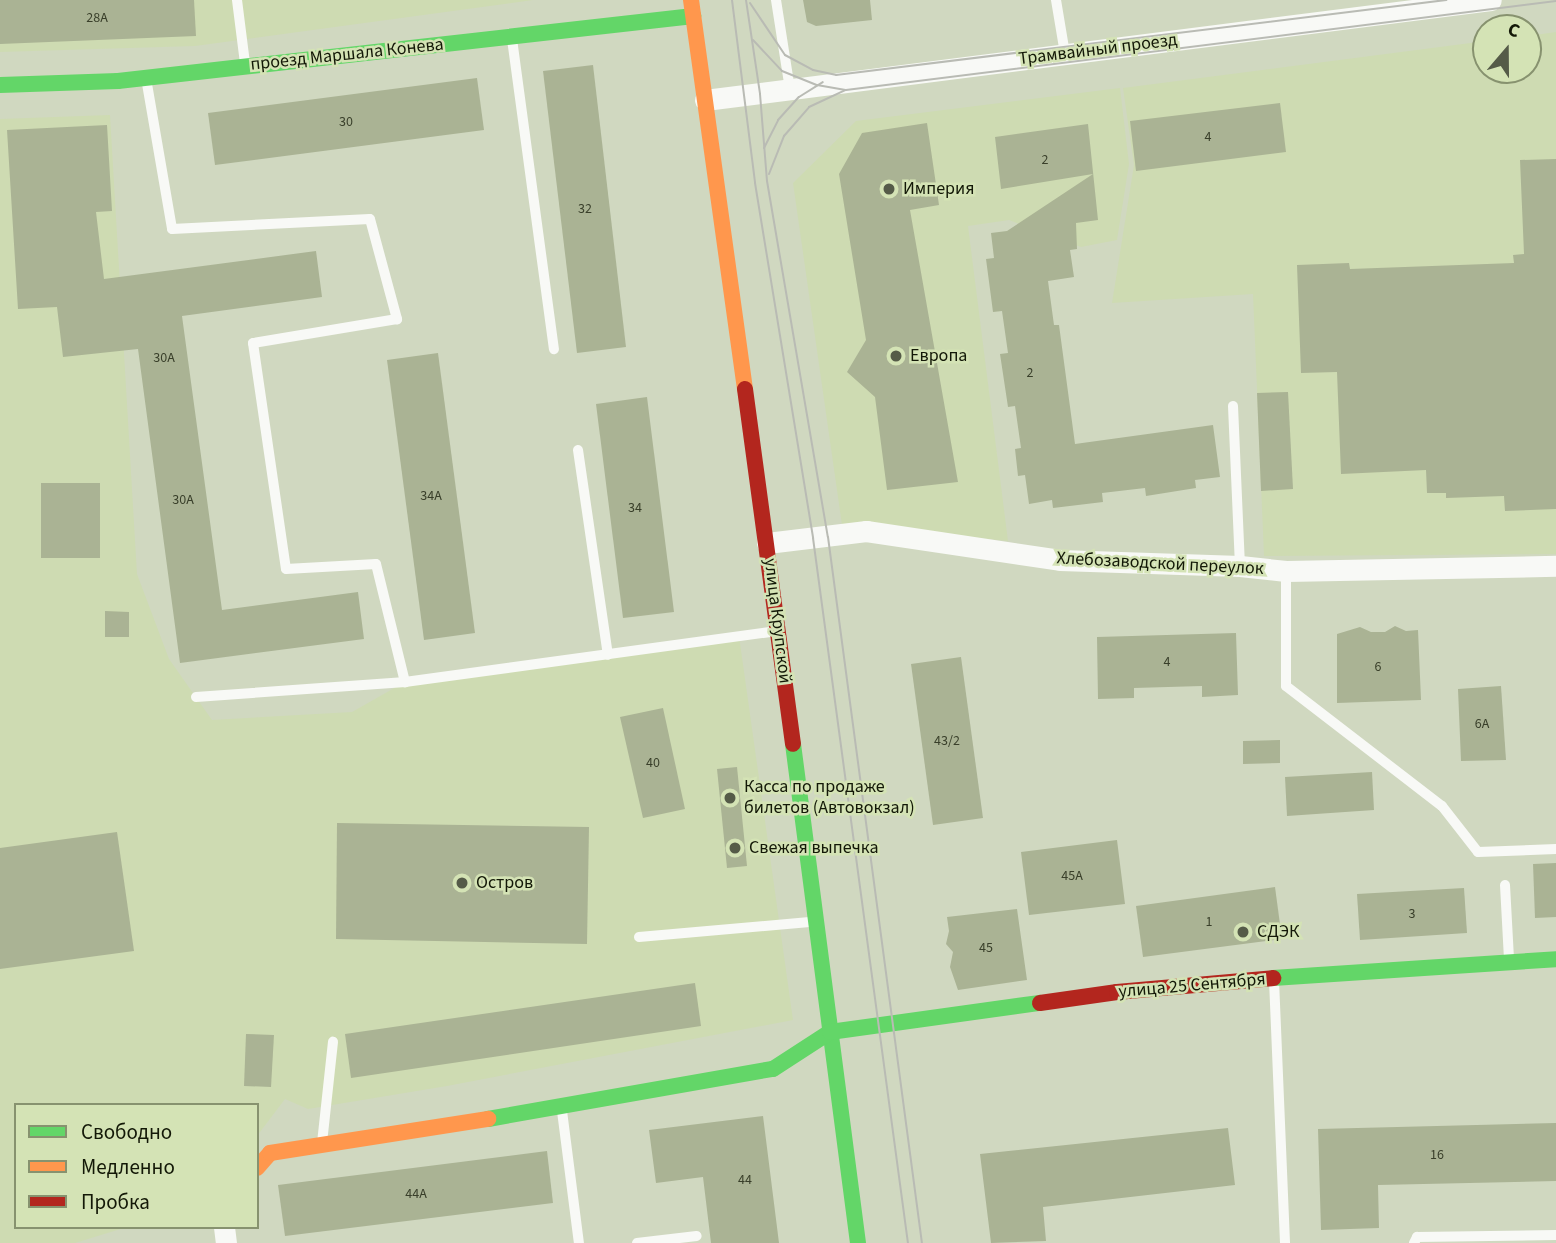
<!DOCTYPE html>
<meta charset="utf-8">
<style>
body{margin:0}
#map{position:relative;width:1556px;height:1243px;overflow:hidden;background:#d0d8c0;font-family:"Source Sans 3",sans-serif}
div>[style]{position:absolute}
.built>*{inset:0;background:#cedbb2}
.building>*{inset:0;background:#aab394}
.lane>*{height:10px;margin:-5px;padding:0 5px;transform-origin:5px;border-radius:5px;background:#f8f9f6}
.street>*{height:21px;margin:-10.5px;padding:0 10.5px;transform-origin:10.5px;border-radius:10.5px;background:#f8f9f6}
.fast>*{height:16px;margin:-8px;padding:0 8px;transform-origin:8px;border-radius:8px;background:#63d668}
.slow>*{height:16px;margin:-8px;padding:0 8px;transform-origin:8px;border-radius:8px;background:#ff974d}
.jam>*{height:16px;margin:-8px;padding:0 8px;transform-origin:8px;border-radius:8px;background:#b3261e}
.tram>*{height:2px;margin:-1px;padding:0 1px;transform-origin:1px;border-radius:1px;background:#b9bbb4}
.dots>*{width:19px;height:19px;translate:-50% -50%;box-sizing:border-box;border:4px solid #d4e3b5;border-radius:50%}
span{translate:-50% -50%;white-space:nowrap;text-align:center;line-height:1.15;-webkit-text-stroke:5px #d4e3b5;paint-order:stroke}
.number-label{font-size:14px;color:#393f2a}
.number-label span{-webkit-text-stroke-width:0}
.street-label{font-size:18px;color:#131807}
.poi-label{font-size:18px;color:#131807}
.left{translate:0 -50%;text-align:left}
.legend{position:absolute;left:14px;top:1103px;width:245px;height:126px;box-sizing:border-box;background:#d4e3b5;border:2px solid #87926f;margin:0;padding:9px 12px;list-style:none;font-size:21px;color:#131807}
.legend li{display:flex;align-items:center;gap:14px;height:35px}
.legend b{width:35px;border:2px solid #87926f}
.north{position:absolute;left:1472px;top:14px;width:70px;height:70px;box-sizing:border-box;background:#d4e3b5;border:2px solid #87926f;border-radius:50%;rotate:20deg;font-size:19px;font-weight:700;line-height:28px;text-align:center;color:#131807}
.north::after{content:'';display:block;margin:auto;width:24px;height:32px;background:#555b48;clip-path:polygon(50% 0,100% 100%,50% 72%,0 100%)}
</style>
<div id="map">
<div class="built">
<i style="clip-path:polygon(0 0,533px 0,195px 46px,0 52px)"></i>
<i style="clip-path:polygon(1556px 32px,1556px 554px,1264px 556px,1253px 294px,1112px 303px,1134px 165px,1123px 88px,1486px 41px,1486px 70px,1528px 70px,1528px 36px)"></i>
<i style="clip-path:polygon(1120px 88px,1129px 164px,1117px 240px,1081px 247px,1009px 220px,968px 226px,1008px 541px,842px 525px,793px 183px,856px 121px)"></i>
<i style="clip-path:polygon(110px 115px,137px 574px,169px 659px,212px 720px,352px 712px,405px 682px,739px 636px,793px 1020px,447px 1086px,308px 1109px,285px 1099px,257px 1136px,257px 1105px,16px 1105px,16px 1227px,127px 1227px,75px 1243px,0 1243px,0 119px)"></i>
</div>
<div class="building">
<i style="clip-path:polygon(0 0,194px 0,196px 36px,0 44px)"></i>
<i style="clip-path:polygon(803px 0,870px 0,872px 20px,816px 26px,807px 22px)"></i>
<i style="clip-path:polygon(593px 65px,626px 347px,577px 353px,543px 71px)"></i>
<i style="clip-path:polygon(477px 78px,484px 130px,215px 165px,208px 113px)"></i>
<i style="clip-path:polygon(1280px 103px,1286px 152px,1136px 171px,1130px 121px)"></i>
<i style="clip-path:polygon(927px 123px,939px 205px,910px 210px,958px 482px,887px 490px,875px 397px,847px 372px,866px 340px,839px 174px,862px 133px)"></i>
<i style="clip-path:polygon(1088px 124px,1098px 220px,1076px 223px,1077px 249px,1070px 250px,1074px 277px,1048px 281px,1054px 325px,1059px 325px,1075px 444px,1213px 425px,1220px 477px,1195px 480px,1196px 488px,1146px 496px,1145px 488px,1102px 493px,1103px 502px,1053px 508px,1052px 500px,1029px 504px,1025px 475px,1018px 476px,1015px 449px,1021px 448px,1015px 406px,1008px 407px,1000px 354px,1008px 353px,1002px 311px,993px 312px,986px 259px,994px 258px,991px 233px,1007px 231px,1093px 174px,1001px 189px,995px 137px)"></i>
<i style="clip-path:polygon(107px 125px,112px 211px,96px 212px,104px 279px,316px 251px,322px 297px,182px 316px,222px 610px,358px 592px,364px 639px,180px 663px,138px 349px,63px 357px,57px 307px,18px 309px,7px 130px)"></i>
<i style="clip-path:polygon(1556px 159px,1556px 509px,1505px 511px,1504px 496px,1446px 498px,1446px 493px,1427px 493px,1426px 470px,1341px 474px,1337px 372px,1301px 373px,1297px 265px,1349px 263px,1350px 269px,1514px 263px,1513px 255px,1524px 254px,1520px 160px)"></i>
<i style="clip-path:polygon(438px 353px,475px 633px,424px 640px,387px 360px)"></i>
<i style="clip-path:polygon(1288px 392px,1293px 489px,1261px 491px,1257px 393px)"></i>
<i style="clip-path:polygon(647px 397px,674px 612px,623px 618px,596px 404px)"></i>
<i style="clip-path:polygon(41px 483px,100px 483px,100px 558px,41px 558px)"></i>
<i style="clip-path:polygon(105px 611px,129px 612px,129px 637px,105px 637px)"></i>
<i style="clip-path:polygon(1395px 626px,1406px 631px,1418px 630px,1421px 700px,1337px 703px,1337px 634px,1360px 627px,1371px 632px,1385px 632px)"></i>
<i style="clip-path:polygon(1236px 633px,1238px 695px,1202px 697px,1202px 686px,1134px 688px,1134px 698px,1098px 699px,1097px 637px)"></i>
<i style="clip-path:polygon(961px 657px,983px 818px,933px 825px,911px 664px)"></i>
<i style="clip-path:polygon(1501px 686px,1506px 760px,1461px 761px,1458px 689px)"></i>
<i style="clip-path:polygon(663px 708px,685px 809px,643px 818px,620px 717px)"></i>
<i style="clip-path:polygon(1280px 740px,1280px 763px,1243px 764px,1243px 741px)"></i>
<i style="clip-path:polygon(737px 767px,747px 866px,727px 868px,717px 769px)"></i>
<i style="clip-path:polygon(1372px 772px,1374px 810px,1287px 816px,1285px 777px)"></i>
<i style="clip-path:polygon(337px 823px,589px 827px,587px 944px,336px 939px)"></i>
<i style="clip-path:polygon(117px 832px,134px 951px,0 969px,0 848px)"></i>
<i style="clip-path:polygon(1117px 840px,1125px 904px,1029px 915px,1021px 852px)"></i>
<i style="clip-path:polygon(1556px 863px,1556px 917px,1535px 918px,1533px 864px)"></i>
<i style="clip-path:polygon(1275px 887px,1282px 939px,1143px 957px,1136px 906px)"></i>
<i style="clip-path:polygon(1464px 888px,1467px 933px,1360px 940px,1357px 894px)"></i>
<i style="clip-path:polygon(1017px 909px,1027px 980px,958px 990px,950px 967px,953px 952px,946px 944px,949px 931px,947px 917px)"></i>
<i style="clip-path:polygon(695px 983px,701px 1026px,351px 1078px,345px 1034px)"></i>
<i style="clip-path:polygon(246px 1034px,274px 1035px,271px 1087px,244px 1086px)"></i>
<i style="clip-path:polygon(763px 1116px,779px 1243px,711px 1243px,703px 1177px,656px 1183px,649px 1130px)"></i>
<i style="clip-path:polygon(1556px 1123px,1556px 1181px,1378px 1185px,1379px 1228px,1321px 1230px,1318px 1129px)"></i>
<i style="clip-path:polygon(1228px 1128px,1235px 1185px,1043px 1207px,1046px 1241px,991px 1243px,980px 1154px)"></i>
<i style="clip-path:polygon(547px 1151px,553px 1203px,285px 1236px,278px 1185px)"></i>
</div>
<div class="lane">
<i style="left:237px;top:0;width:64px;rotate:82.8deg"></i>
<i style="left:776px;top:0;width:90px;rotate:81.1deg"></i>
<i style="left:1056px;top:0;width:55px;rotate:80.5deg"></i>
<i style="left:512px;top:39px;width:313px;rotate:82.3deg"></i>
<i style="left:146px;top:78px;width:153px;rotate:80.2deg"></i>
<i style="left:172px;top:229px;width:198px;rotate:-2.9deg"></i>
<i style="left:370px;top:219px;width:104px;rotate:74.9deg"></i>
<i style="left:397px;top:319px;width:146px;rotate:170.5deg"></i>
<i style="left:253px;top:343px;width:228px;rotate:81.7deg"></i>
<i style="left:286px;top:569px;width:90px;rotate:-3.2deg"></i>
<i style="left:376px;top:564px;width:122px;rotate:76.2deg"></i>
<i style="left:405px;top:682px;width:374px;rotate:-7.8deg"></i>
<i style="left:1233px;top:406px;width:160px;rotate:87.5deg"></i>
<i style="left:578px;top:450px;width:207px;rotate:81.7deg"></i>
<i style="left:1286px;top:571px;width:115px;rotate:90deg"></i>
<i style="left:1286px;top:686px;width:197px;rotate:37.6deg"></i>
<i style="left:1442px;top:806px;width:58px;rotate:52deg"></i>
<i style="left:1478px;top:852px;width:78px;rotate:-2.2deg"></i>
<i style="left:196px;top:697px;width:210px;rotate:-4.1deg"></i>
<i style="left:1505px;top:885px;width:75px;rotate:86.9deg"></i>
<i style="left:639px;top:937px;width:174px;rotate:-5deg"></i>
<i style="left:1274px;top:980px;width:263px;rotate:87.6deg"></i>
<i style="left:562px;top:1111px;width:133px;rotate:82.7deg"></i>
<i style="left:322px;top:1143px;width:102px;rotate:-83.8deg"></i>
<i style="left:637px;top:1243px;width:60px;rotate:-6.7deg"></i>
<i style="left:1414px;top:1243px;width:7px;rotate:-63deg"></i>
<i style="left:1417px;top:1237px;width:139px;rotate:-0.8deg"></i>
</div>
<div class="street">
<i style="left:705px;top:100px;width:792px;rotate:-7.25deg"></i>
<i style="left:767px;top:543px;width:100px;rotate:-6.9deg"></i>
<i style="left:866px;top:531px;width:196px;rotate:8.5deg"></i>
<i style="left:1060px;top:560px;width:180px;rotate:1.9deg"></i>
<i style="left:1240px;top:566px;width:46px;rotate:6.2deg"></i>
<i style="left:1286px;top:571px;width:270px;rotate:-1.1deg"></i>
<i style="left:224px;top:1227px;width:16px;rotate:83deg"></i>
</div>
<div class="fast">
<i style="left:0;top:85px;width:118px;rotate:-1.9deg"></i>
<i style="left:118px;top:81px;width:579px;rotate:-6.45deg"></i>
<i style="left:793px;top:744px;width:503px;rotate:82.58deg"></i>
<i style="left:1273px;top:978px;width:284px;rotate:-3.8deg"></i>
<i style="left:488px;top:1119px;width:289px;rotate:-10deg"></i>
<i style="left:773px;top:1069px;width:68px;rotate:-33deg"></i>
<i style="left:830px;top:1032px;width:212px;rotate:-7.9deg"></i>
</div>
<div class="slow">
<i style="left:691px;top:0;width:393px;rotate:82.1deg"></i>
<i style="left:257px;top:1168px;width:20px;rotate:-49deg"></i>
<i style="left:270px;top:1153px;width:221px;rotate:-8.9deg"></i>
</div>
<div class="jam">
<i style="left:745px;top:389px;width:358px;rotate:82.3deg"></i>
<i style="left:1040px;top:1003px;width:78px;rotate:-8.1deg"></i>
<i style="left:1117px;top:992px;width:157px;rotate:-5.1deg"></i>
</div>
<div class="tram">
<i style="left:732px;top:0;width:184px;rotate:82.8deg"></i>
<i style="left:755px;top:183px;width:360px;rotate:80.7deg"></i>
<i style="left:813px;top:538px;width:711px;rotate:82.33deg"></i>
<i style="left:746px;top:0;width:95px;rotate:81.5deg"></i>
<i style="left:760px;top:94px;width:87px;rotate:85.4deg"></i>
<i style="left:767px;top:181px;width:361px;rotate:80.3deg"></i>
<i style="left:828px;top:537px;width:712px;rotate:82.42deg"></i>
<i style="left:750px;top:3px;width:63px;rotate:56.1deg"></i>
<i style="left:785px;top:55px;width:32px;rotate:28deg"></i>
<i style="left:813px;top:70px;width:24px;rotate:12deg"></i>
<i style="left:836px;top:75px;width:615px;rotate:-7.01deg"></i>
<i style="left:753px;top:40px;width:42px;rotate:46.9deg"></i>
<i style="left:782px;top:71px;width:38px;rotate:22deg"></i>
<i style="left:817px;top:85px;width:29px;rotate:10deg"></i>
<i style="left:846px;top:90px;width:716px;rotate:-7.14deg"></i>
<i style="left:764px;top:148px;width:31px;rotate:-63deg"></i>
<i style="left:778px;top:120px;width:31px;rotate:-48deg"></i>
<i style="left:799px;top:97px;width:28px;rotate:-32deg"></i>
<i style="left:769px;top:174px;width:41px;rotate:-68.5deg"></i>
<i style="left:784px;top:136px;width:38px;rotate:-49deg"></i>
<i style="left:809px;top:107px;width:40px;rotate:-25deg"></i>
</div>
<div class="dots">
<i style="left:889px;top:189px;background:#555b48"></i>
<i style="left:896px;top:356px;background:#555b48"></i>
<i style="left:730px;top:798px;background:#555b48"></i>
<i style="left:735px;top:848px;background:#555b48"></i>
<i style="left:462px;top:883px;background:#555b48"></i>
<i style="left:1243px;top:932px;background:#555b48"></i>
</div>
<div class="number-label">
<span style="left:97px;top:18px">28А</span>
<span style="left:346px;top:122px">30</span>
<span style="left:1208px;top:137px">4</span>
<span style="left:1045px;top:160px">2</span>
<span style="left:585px;top:209px">32</span>
<span style="left:164px;top:358px">30А</span>
<span style="left:1030px;top:373px">2</span>
<span style="left:431px;top:496px">34А</span>
<span style="left:183px;top:500px">30А</span>
<span style="left:635px;top:508px">34</span>
<span style="left:1167px;top:662px">4</span>
<span style="left:1378px;top:667px">6</span>
<span style="left:1482px;top:724px">6А</span>
<span style="left:947px;top:741px">43/2</span>
<span style="left:653px;top:763px">40</span>
<span style="left:1072px;top:876px">45А</span>
<span style="left:1412px;top:914px">3</span>
<span style="left:1209px;top:922px">1</span>
<span style="left:986px;top:948px">45</span>
<span style="left:1437px;top:1155px">16</span>
<span style="left:745px;top:1180px">44</span>
<span style="left:416px;top:1194px">44А</span>
</div>
<div class="street-label">
<span style="left:1098px;top:50px;rotate:-7deg">Трамвайный проезд</span>
<span style="left:347px;top:55px;rotate:-6deg">проезд Маршала Конева</span>
<span style="left:1160px;top:564px;rotate:3deg">Хлебозаводской переулок</span>
<span style="left:777px;top:621px;rotate:83deg">улица Крупской</span>
<span style="left:1192px;top:986px;rotate:-5deg">улица 25 Сентября</span>
</div>
<div class="poi-label">
<span class="left" style="left:903px;top:189px">Империя</span>
<span class="left" style="left:910px;top:356px">Европа</span>
<span class="left" style="left:744px;top:798px">Касса по продаже<br>билетов (Автовокзал)</span>
<span class="left" style="left:749px;top:848px">Свежая выпечка</span>
<span class="left" style="left:476px;top:883px">Остров</span>
<span class="left" style="left:1257px;top:932px">СДЭК</span>
</div>
<ul class="legend">
<li><b style="height:9px;background:#63d668"></b>Свободно</li>
<li><b style="height:9px;background:#ff974d"></b>Медленно</li>
<li><b style="height:9px;background:#b3261e"></b>Пробка</li>
</ul>
<div class="north">С</div>
</div>
